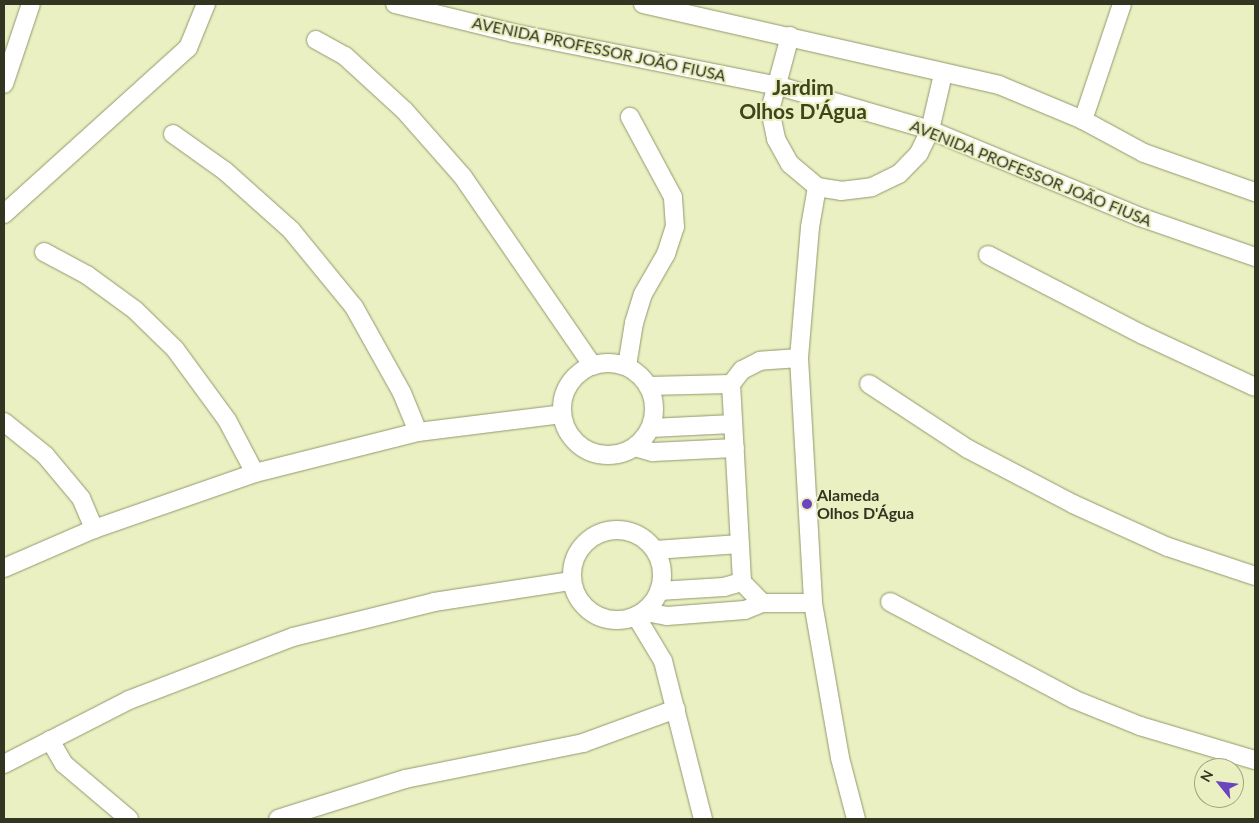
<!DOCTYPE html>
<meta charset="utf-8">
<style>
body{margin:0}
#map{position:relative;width:1259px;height:823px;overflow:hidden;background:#ebf0c2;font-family:Lato,sans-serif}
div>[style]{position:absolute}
.roads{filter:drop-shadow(0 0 1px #93986d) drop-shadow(0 0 1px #93986d)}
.minor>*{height:18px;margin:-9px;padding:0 9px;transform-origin:9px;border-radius:9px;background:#fff}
.minor>.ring{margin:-9px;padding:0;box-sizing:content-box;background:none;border:18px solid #fff;border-radius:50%}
.dots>*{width:14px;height:14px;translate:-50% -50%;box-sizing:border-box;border:2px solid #ebf0c2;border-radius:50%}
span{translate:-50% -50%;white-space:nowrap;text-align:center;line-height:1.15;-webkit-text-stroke:4px #ebf0c2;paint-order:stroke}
.street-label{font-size:16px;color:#333523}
.poi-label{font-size:16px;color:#333523;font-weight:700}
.left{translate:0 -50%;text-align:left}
.district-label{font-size:21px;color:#40441b;font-weight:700}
.frame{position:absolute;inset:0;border:5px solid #333523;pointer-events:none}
.north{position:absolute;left:1194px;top:758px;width:50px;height:50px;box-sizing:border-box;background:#ebf0c2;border:1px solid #a1a582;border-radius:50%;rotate:299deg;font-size:14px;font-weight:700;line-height:20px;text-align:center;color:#333523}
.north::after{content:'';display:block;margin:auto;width:18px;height:22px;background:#6b45be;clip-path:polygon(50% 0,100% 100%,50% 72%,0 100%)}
</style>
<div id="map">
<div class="roads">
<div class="minor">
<i style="left:395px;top:4px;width:122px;rotate:13.8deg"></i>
<i style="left:513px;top:33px;width:271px;rotate:11.3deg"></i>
<i style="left:779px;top:86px;width:157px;rotate:16.2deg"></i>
<i style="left:930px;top:130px;width:227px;rotate:22.5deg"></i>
<i style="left:1140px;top:217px;width:122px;rotate:19.2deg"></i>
<i style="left:643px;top:4px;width:365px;rotate:12.8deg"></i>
<i style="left:999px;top:85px;width:91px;rotate:22.6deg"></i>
<i style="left:1083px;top:120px;width:69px;rotate:28.4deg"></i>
<i style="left:1144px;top:153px;width:118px;rotate:19.4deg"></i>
<i style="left:790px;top:36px;width:77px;rotate:105.1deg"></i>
<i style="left:770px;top:110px;width:30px;rotate:78deg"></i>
<i style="left:776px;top:139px;width:29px;rotate:61deg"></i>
<i style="left:790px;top:164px;width:35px;rotate:40deg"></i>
<i style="left:817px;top:187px;width:24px;rotate:9deg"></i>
<i style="left:841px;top:191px;width:31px;rotate:-7deg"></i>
<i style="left:872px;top:187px;width:30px;rotate:-26deg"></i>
<i style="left:899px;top:174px;width:29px;rotate:-46deg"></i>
<i style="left:919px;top:153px;width:25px;rotate:-64deg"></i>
<i style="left:930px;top:130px;width:57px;rotate:-76.9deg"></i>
<i style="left:316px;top:40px;width:33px;rotate:29deg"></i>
<i style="left:345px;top:56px;width:80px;rotate:42.5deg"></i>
<i style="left:404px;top:110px;width:89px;rotate:48.6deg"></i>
<i style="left:463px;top:177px;width:229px;rotate:55.5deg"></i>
<i style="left:4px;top:84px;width:84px;rotate:-71.4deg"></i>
<i style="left:1083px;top:120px;width:122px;rotate:-71.4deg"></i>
<i style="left:173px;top:134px;width:64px;rotate:35.4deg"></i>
<i style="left:225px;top:171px;width:89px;rotate:41.8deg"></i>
<i style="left:291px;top:230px;width:99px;rotate:50.7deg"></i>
<i style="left:354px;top:307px;width:98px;rotate:60.8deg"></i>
<i style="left:402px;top:393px;width:42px;rotate:67.7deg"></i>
<i style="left:817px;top:187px;width:41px;rotate:99.9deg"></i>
<i style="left:810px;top:227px;width:131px;rotate:94.8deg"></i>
<i style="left:799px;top:358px;width:245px;rotate:86.7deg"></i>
<i style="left:813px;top:603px;width:157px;rotate:80.1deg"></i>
<i style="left:840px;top:758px;width:63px;rotate:75.3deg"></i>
<i style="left:4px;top:214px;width:248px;rotate:-42.1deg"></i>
<i style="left:188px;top:48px;width:48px;rotate:-67.8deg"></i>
<i style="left:44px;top:252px;width:49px;rotate:28.1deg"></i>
<i style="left:87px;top:275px;width:59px;rotate:36.1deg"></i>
<i style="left:135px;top:310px;width:56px;rotate:44.3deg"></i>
<i style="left:175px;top:349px;width:88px;rotate:53.8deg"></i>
<i style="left:227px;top:420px;width:60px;rotate:62.2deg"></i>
<i style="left:988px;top:255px;width:174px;rotate:27.3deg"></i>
<i style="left:1143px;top:335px;width:123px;rotate:24.9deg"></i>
<i style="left:799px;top:358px;width:39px;rotate:176deg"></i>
<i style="left:760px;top:361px;width:20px;rotate:153deg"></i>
<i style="left:742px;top:370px;width:18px;rotate:128deg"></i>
<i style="left:731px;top:384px;width:198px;rotate:86.8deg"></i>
<i style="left:742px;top:582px;width:29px;rotate:46deg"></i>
<i style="left:762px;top:603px;width:51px"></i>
<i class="ring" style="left:562px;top:363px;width:74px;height:74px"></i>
<i style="left:627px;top:366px;width:44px;rotate:-80.8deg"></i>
<i style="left:634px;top:323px;width:30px;rotate:-73deg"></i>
<i style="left:643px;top:294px;width:46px;rotate:-60.1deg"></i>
<i style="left:666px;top:254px;width:28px;rotate:-72deg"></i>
<i style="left:675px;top:227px;width:30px;rotate:-94deg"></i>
<i style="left:673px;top:197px;width:91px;rotate:-118.3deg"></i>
<i style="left:869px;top:384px;width:118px;rotate:33.3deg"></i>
<i style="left:968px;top:449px;width:119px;rotate:27.6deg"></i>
<i style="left:1073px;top:504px;width:104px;rotate:24.4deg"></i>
<i style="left:1168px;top:547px;width:92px;rotate:18.4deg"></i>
<i style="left:648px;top:386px;width:83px;rotate:-1.4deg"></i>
<i style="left:4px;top:422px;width:53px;rotate:38.8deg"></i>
<i style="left:45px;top:455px;width:56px;rotate:50.1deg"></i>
<i style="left:81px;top:498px;width:34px;rotate:67deg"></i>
<i style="left:651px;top:428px;width:82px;rotate:-2.8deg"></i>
<i style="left:635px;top:447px;width:19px;rotate:16deg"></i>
<i style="left:653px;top:452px;width:82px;rotate:-2.8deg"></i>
<i class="ring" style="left:572px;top:530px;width:72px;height:72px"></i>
<i style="left:655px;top:550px;width:85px;rotate:-4deg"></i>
<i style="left:4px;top:568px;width:98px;rotate:-23.4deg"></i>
<i style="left:94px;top:529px;width:170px;rotate:-19.2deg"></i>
<i style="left:255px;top:473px;width:168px;rotate:-14.1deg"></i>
<i style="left:418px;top:432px;width:145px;rotate:-7.1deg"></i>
<i style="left:659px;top:591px;width:65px;rotate:-3.5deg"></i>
<i style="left:724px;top:587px;width:19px;rotate:-16deg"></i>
<i style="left:890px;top:602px;width:207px;rotate:27.9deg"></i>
<i style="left:1073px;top:699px;width:72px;rotate:21.9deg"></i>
<i style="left:1140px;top:726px;width:120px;rotate:16.5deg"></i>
<i style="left:645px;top:612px;width:22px;rotate:10deg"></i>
<i style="left:667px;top:616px;width:78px;rotate:-4.4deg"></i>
<i style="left:745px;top:610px;width:18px;rotate:-22deg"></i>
<i style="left:636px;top:616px;width:52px;rotate:59deg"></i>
<i style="left:663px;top:661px;width:163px;rotate:75.8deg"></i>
<i style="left:50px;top:740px;width:28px;rotate:60deg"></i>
<i style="left:64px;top:764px;width:85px;rotate:40.2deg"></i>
<i style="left:4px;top:764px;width:140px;rotate:-27.1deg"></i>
<i style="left:129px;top:700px;width:176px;rotate:-21deg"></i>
<i style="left:293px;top:637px;width:145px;rotate:-13.9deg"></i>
<i style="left:434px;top:602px;width:139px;rotate:-8.7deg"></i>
<i style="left:278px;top:819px;width:133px;rotate:-17.5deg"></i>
<i style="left:405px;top:779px;width:182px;rotate:-11.4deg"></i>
<i style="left:583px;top:743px;width:99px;rotate:-20.1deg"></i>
</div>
</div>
<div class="dots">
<i style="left:807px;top:504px;background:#6b45be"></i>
</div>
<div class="street-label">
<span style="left:599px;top:49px;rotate:12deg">AVENIDA PROFESSOR JOÃO FIUSA</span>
<span style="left:1031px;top:173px;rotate:22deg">AVENIDA PROFESSOR JOÃO FIUSA</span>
</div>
<div class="poi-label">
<span class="left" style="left:817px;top:504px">Alameda<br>Olhos D'Água</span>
</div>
<div class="district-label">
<span style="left:803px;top:99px">Jardim<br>Olhos D'Água</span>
</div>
<div class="frame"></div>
<div class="north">N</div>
</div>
